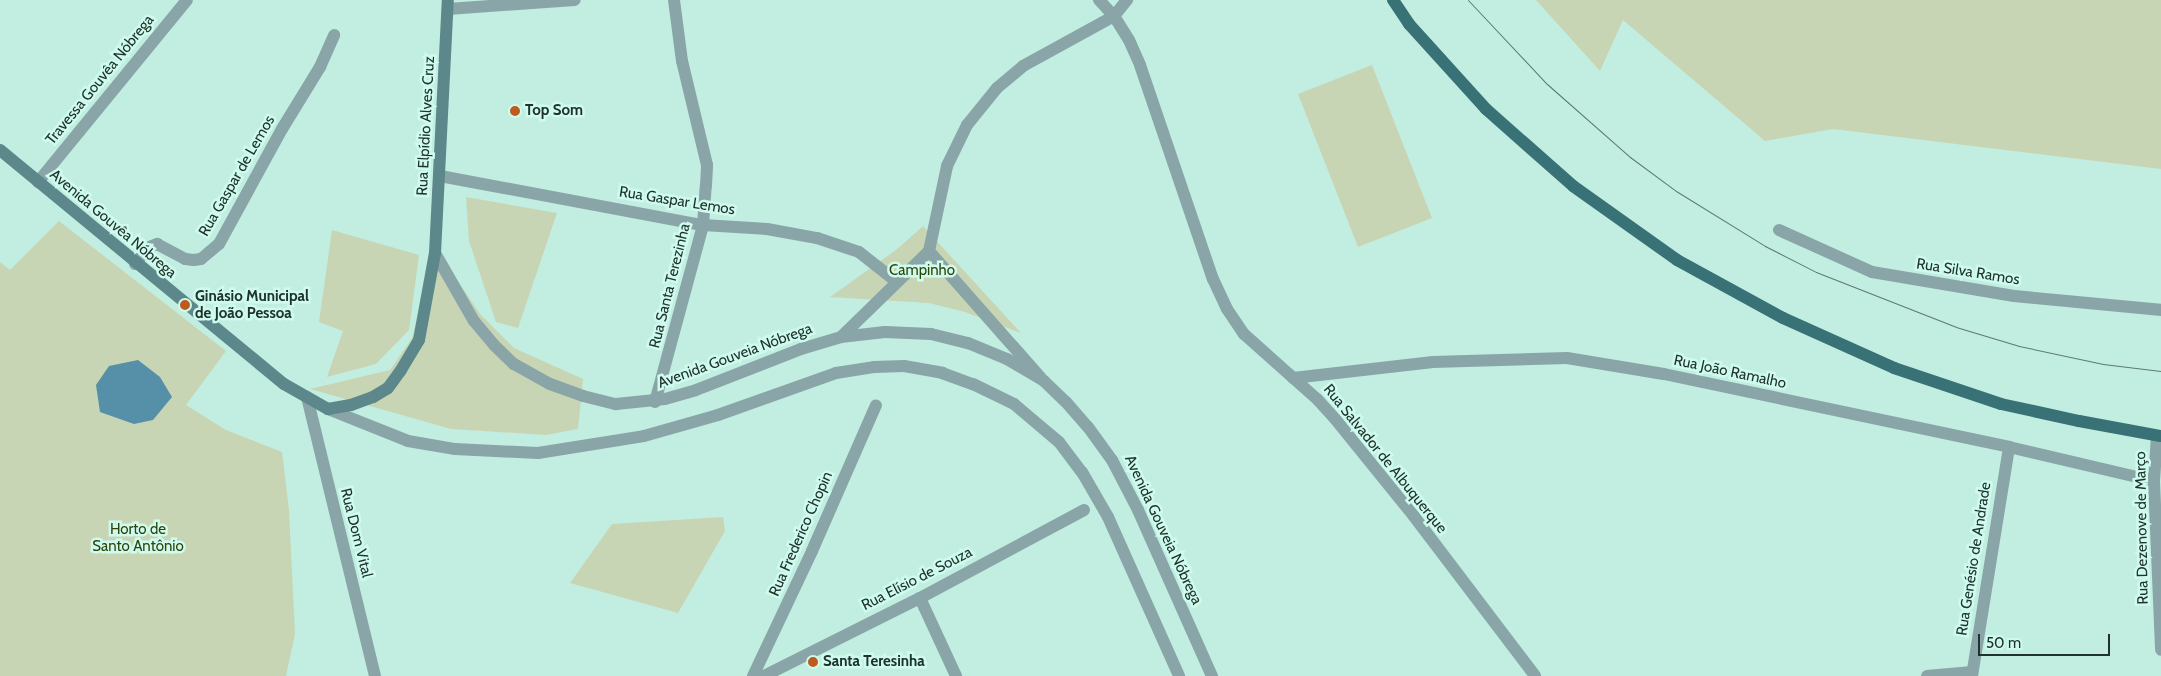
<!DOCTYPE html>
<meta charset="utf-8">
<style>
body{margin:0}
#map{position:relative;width:2161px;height:676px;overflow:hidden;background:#c1eee1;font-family:Cabin,sans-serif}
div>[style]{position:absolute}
.green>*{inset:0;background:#c8d5b4}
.water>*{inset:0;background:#568fa8}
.minor>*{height:12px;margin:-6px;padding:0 6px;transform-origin:6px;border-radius:6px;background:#89a5a8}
.tertiary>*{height:12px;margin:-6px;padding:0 6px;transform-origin:6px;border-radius:6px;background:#89a5a8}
.secondary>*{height:12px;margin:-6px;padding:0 6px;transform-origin:6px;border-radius:6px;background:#5c878b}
.primary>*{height:12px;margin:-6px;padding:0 6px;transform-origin:6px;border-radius:6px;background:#397276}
.tram>*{height:1px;margin:-0.5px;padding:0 0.5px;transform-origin:0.5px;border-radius:0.5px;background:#5d7971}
.dots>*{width:14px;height:14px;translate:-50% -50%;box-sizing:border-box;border:2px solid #cefbee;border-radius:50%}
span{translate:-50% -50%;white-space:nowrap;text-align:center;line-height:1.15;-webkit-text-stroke:5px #cefbee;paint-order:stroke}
.street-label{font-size:15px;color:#20322d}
.poi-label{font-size:15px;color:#20322d;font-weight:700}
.left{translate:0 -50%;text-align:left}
.park-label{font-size:15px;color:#304109}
.scale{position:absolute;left:1978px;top:634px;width:132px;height:22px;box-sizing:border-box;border:2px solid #20322d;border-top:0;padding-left:6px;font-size:15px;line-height:18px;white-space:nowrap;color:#20322d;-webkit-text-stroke:4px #cefbee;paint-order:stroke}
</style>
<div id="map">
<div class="green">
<i style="clip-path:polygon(1536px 0,2161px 0,2161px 169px,1833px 129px,1765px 141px,1623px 20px,1600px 71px)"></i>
<i style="clip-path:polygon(1372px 65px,1432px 218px,1358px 247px,1298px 94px)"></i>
<i style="clip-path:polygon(466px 197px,557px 213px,518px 328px,496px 322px,469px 241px)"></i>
<i style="clip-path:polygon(59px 221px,226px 351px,186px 405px,226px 430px,282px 452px,289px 510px,295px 634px,286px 676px,0 676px,0 262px,10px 270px)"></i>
<i style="clip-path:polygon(923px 226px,1021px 333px,965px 312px,929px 303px,830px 297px,896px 250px)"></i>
<i style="clip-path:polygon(332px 230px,419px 255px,409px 330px,376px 364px,327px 377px,343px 331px,319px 322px)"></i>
<i style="clip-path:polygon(435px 247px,480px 314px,514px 348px,583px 379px,578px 429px,546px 435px,451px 429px,310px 389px,390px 370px,412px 338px)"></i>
<i style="clip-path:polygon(723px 517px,725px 531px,678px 613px,570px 583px,612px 524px)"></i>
</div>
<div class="water">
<i style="clip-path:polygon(138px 360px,160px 377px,172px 397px,153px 420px,134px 424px,100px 412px,96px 385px,109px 366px)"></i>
</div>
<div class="minor">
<i style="left:1099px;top:0;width:22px;rotate:47deg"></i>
<i style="left:1114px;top:16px;width:28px;rotate:58deg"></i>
<i style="left:1129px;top:40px;width:27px;rotate:66deg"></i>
<i style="left:1140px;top:65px;width:226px;rotate:71.2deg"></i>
<i style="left:1213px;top:279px;width:33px;rotate:65deg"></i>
<i style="left:1227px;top:309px;width:30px;rotate:56deg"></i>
<i style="left:1244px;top:334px;width:99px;rotate:41.7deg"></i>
<i style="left:1318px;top:400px;width:27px;rotate:48deg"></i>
<i style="left:1336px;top:420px;width:122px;rotate:51deg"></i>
<i style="left:1413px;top:515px;width:202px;rotate:52.8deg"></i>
<i style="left:448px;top:9px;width:127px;rotate:-4.1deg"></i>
<i style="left:440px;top:176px;width:268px;rotate:10.6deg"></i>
<i style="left:703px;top:225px;width:64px;rotate:3.6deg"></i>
<i style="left:767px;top:229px;width:51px;rotate:10.2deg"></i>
<i style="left:817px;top:238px;width:44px;rotate:18.4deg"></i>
<i style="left:859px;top:252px;width:48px;rotate:38.3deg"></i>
<i style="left:38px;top:182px;width:235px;rotate:-50.7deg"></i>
<i style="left:1779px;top:230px;width:102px;rotate:24.3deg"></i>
<i style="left:1872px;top:272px;width:144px;rotate:9.6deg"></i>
<i style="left:2014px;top:296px;width:148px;rotate:5.4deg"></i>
<i style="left:929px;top:251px;width:169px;rotate:48.6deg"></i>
<i style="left:135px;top:264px;width:22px;rotate:-51deg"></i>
<i style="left:149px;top:247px;width:9px;rotate:-21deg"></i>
<i style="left:157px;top:244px;width:32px;rotate:28deg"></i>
<i style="left:185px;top:259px;width:9px;rotate:6deg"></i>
<i style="left:194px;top:260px;width:7px;rotate:-8deg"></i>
<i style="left:201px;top:259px;width:23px;rotate:-40deg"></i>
<i style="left:219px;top:244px;width:131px;rotate:-61.3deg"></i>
<i style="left:282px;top:129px;width:73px;rotate:-58.5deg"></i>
<i style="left:320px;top:67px;width:35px;rotate:-66deg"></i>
<i style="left:841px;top:337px;width:123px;rotate:-44.3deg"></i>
<i style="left:929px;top:251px;width:87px;rotate:-78deg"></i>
<i style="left:947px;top:166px;width:46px;rotate:-64deg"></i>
<i style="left:967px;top:125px;width:48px;rotate:-51deg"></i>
<i style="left:997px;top:88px;width:34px;rotate:-40deg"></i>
<i style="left:1023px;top:66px;width:104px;rotate:-28.8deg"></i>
<i style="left:1114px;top:16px;width:21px;rotate:-51deg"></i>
<i style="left:1293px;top:378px;width:141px;rotate:-6.5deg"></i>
<i style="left:1433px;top:362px;width:134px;rotate:-1.7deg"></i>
<i style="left:1567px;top:358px;width:98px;rotate:9.4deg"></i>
<i style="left:1664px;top:374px;width:353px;rotate:11.9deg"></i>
<i style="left:2009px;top:447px;width:149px;rotate:13.2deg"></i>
<i style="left:307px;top:397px;width:287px;rotate:76.3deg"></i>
<i style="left:655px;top:402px;width:183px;rotate:-74.8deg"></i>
<i style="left:703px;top:225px;width:39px;rotate:-86deg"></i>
<i style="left:706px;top:186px;width:21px;rotate:-87deg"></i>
<i style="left:707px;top:165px;width:107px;rotate:-103.5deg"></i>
<i style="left:682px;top:61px;width:62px;rotate:-97.5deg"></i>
<i style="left:920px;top:598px;width:86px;rotate:65.2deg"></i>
<i style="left:753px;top:676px;width:138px;rotate:-64.7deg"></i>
<i style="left:812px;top:551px;width:159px;rotate:-66.3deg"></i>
<i style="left:764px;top:676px;width:174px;rotate:-26.6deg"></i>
<i style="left:920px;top:598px;width:186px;rotate:-28.2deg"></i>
<i style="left:1927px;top:676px;width:45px;rotate:-5.1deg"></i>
<i style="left:1972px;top:676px;width:232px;rotate:-80.8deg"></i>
</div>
<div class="tertiary">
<i style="left:435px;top:253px;width:78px;rotate:60.2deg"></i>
<i style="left:474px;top:321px;width:31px;rotate:50deg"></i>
<i style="left:494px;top:345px;width:28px;rotate:44deg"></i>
<i style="left:514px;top:364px;width:41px;rotate:29.1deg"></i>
<i style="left:550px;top:384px;width:35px;rotate:20deg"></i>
<i style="left:583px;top:396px;width:34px;rotate:14deg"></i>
<i style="left:616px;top:404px;width:49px;rotate:-5.8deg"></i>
<i style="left:665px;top:399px;width:32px;rotate:-16deg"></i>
<i style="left:696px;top:390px;width:113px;rotate:-21.3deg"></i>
<i style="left:801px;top:349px;width:42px;rotate:-16.7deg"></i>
<i style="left:841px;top:337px;width:44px;rotate:-6.5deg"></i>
<i style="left:885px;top:332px;width:46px;rotate:2.5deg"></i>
<i style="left:931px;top:334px;width:38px;rotate:14deg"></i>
<i style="left:968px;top:343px;width:42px;rotate:22.3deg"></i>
<i style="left:1007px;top:359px;width:43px;rotate:30.7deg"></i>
<i style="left:1044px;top:381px;width:30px;rotate:44deg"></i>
<i style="left:1066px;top:402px;width:33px;rotate:49deg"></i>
<i style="left:1088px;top:427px;width:41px;rotate:54deg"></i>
<i style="left:1112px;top:460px;width:56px;rotate:62.5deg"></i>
<i style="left:1138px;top:510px;width:182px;rotate:66deg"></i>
<i style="left:328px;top:409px;width:86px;rotate:21.8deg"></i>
<i style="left:408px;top:441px;width:48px;rotate:9.7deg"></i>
<i style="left:455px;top:449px;width:83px;rotate:2.8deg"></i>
<i style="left:538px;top:453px;width:107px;rotate:-9.1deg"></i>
<i style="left:644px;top:436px;width:77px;rotate:-15.8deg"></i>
<i style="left:718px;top:415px;width:125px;rotate:-19.6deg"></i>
<i style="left:836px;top:373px;width:38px;rotate:-9deg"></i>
<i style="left:874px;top:367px;width:30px;rotate:-2deg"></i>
<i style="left:904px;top:366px;width:39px;rotate:10deg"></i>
<i style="left:942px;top:373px;width:33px;rotate:20deg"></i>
<i style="left:973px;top:384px;width:46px;rotate:26deg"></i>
<i style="left:1014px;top:404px;width:59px;rotate:40.2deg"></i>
<i style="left:1059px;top:442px;width:38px;rotate:53deg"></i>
<i style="left:1082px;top:472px;width:52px;rotate:60deg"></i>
<i style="left:1108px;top:517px;width:174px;rotate:65.9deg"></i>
<i style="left:2157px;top:436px;width:45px;rotate:93.8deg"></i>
<i style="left:2154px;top:481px;width:169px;rotate:87.6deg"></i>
</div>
<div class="secondary">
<i style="left:0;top:150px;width:368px;rotate:39.5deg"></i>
<i style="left:284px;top:384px;width:51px;rotate:29.6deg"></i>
<i style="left:328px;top:409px;width:23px;rotate:-10deg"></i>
<i style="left:351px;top:405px;width:23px;rotate:-20deg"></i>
<i style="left:373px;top:397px;width:17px;rotate:-31deg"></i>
<i style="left:388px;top:388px;width:22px;rotate:-54deg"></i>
<i style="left:401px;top:370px;width:35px;rotate:-59deg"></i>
<i style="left:419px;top:340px;width:88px;rotate:-79.6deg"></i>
<i style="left:435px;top:253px;width:253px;rotate:-87.1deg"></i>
</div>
<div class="primary">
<i style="left:1393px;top:0;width:29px;rotate:56deg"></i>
<i style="left:1409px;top:24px;width:115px;rotate:47.8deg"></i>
<i style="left:1486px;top:109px;width:116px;rotate:41.5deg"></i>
<i style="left:1573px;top:186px;width:128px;rotate:35.4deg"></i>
<i style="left:1677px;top:260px;width:121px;rotate:28.7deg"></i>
<i style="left:1783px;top:318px;width:122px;rotate:24.2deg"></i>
<i style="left:1894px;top:368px;width:113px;rotate:18.6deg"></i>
<i style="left:2001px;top:404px;width:80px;rotate:12.3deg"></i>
<i style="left:2079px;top:421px;width:83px;rotate:10.4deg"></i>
</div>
<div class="tram">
<i style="left:1468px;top:0;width:115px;rotate:46.8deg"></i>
<i style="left:1547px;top:84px;width:111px;rotate:41.3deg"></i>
<i style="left:1630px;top:157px;width:57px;rotate:36.5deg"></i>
<i style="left:1676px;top:191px;width:105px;rotate:31.7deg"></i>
<i style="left:1765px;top:246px;width:57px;rotate:27deg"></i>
<i style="left:1816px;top:272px;width:150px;rotate:21.4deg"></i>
<i style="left:1956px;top:327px;width:66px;rotate:16.8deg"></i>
<i style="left:2019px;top:346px;width:86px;rotate:12.1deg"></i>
<i style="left:2103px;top:364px;width:58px;rotate:6.9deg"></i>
</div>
<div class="dots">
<i style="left:515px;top:111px;background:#bd5b1e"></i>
<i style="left:185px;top:305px;background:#bd5b1e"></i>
<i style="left:813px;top:662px;background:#bd5b1e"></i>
</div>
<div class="street-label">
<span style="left:100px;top:80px;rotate:-51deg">Travessa Gouvêa Nóbrega</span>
<span style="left:426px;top:126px;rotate:-87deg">Rua Elpídio Alves Cruz</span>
<span style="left:237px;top:176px;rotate:-60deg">Rua Gaspar de Lemos</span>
<span style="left:677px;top:201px;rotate:9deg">Rua Gaspar Lemos</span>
<span style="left:113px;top:224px;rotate:40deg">Avenida Gouvêa Nóbrega</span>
<span style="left:1968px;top:272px;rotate:9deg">Rua Silva Ramos</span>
<span style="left:670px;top:286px;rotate:-76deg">Rua Santa Terezinha</span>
<span style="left:735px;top:356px;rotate:-20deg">Avenida Gouveia Nóbrega</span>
<span style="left:1730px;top:372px;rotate:12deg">Rua João Ramalho</span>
<span style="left:1385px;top:459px;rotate:51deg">Rua Salvador de Albuquerque</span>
<span style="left:2142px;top:528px;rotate:-91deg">Rua Dezenove de Março</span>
<span style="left:1163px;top:530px;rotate:65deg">Avenida Gouveia Nóbrega</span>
<span style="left:356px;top:533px;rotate:76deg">Rua Dom Vital</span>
<span style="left:801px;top:534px;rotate:-66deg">Rua Frederico Chopin</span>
<span style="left:1974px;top:559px;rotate:-81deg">Rua Genésio de Andrade</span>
<span style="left:917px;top:579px;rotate:-27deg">Rua Elísio de Souza</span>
</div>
<div class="poi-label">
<span class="left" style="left:525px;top:111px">Top Som</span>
<span class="left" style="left:195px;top:305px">Ginásio Municipal<br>de João Pessoa</span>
<span class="left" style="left:823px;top:662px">Santa Teresinha</span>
</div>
<div class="park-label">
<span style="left:922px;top:271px">Campinho</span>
<span style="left:138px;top:538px">Horto de<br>Santo Antônio</span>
</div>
<div class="scale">50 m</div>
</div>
